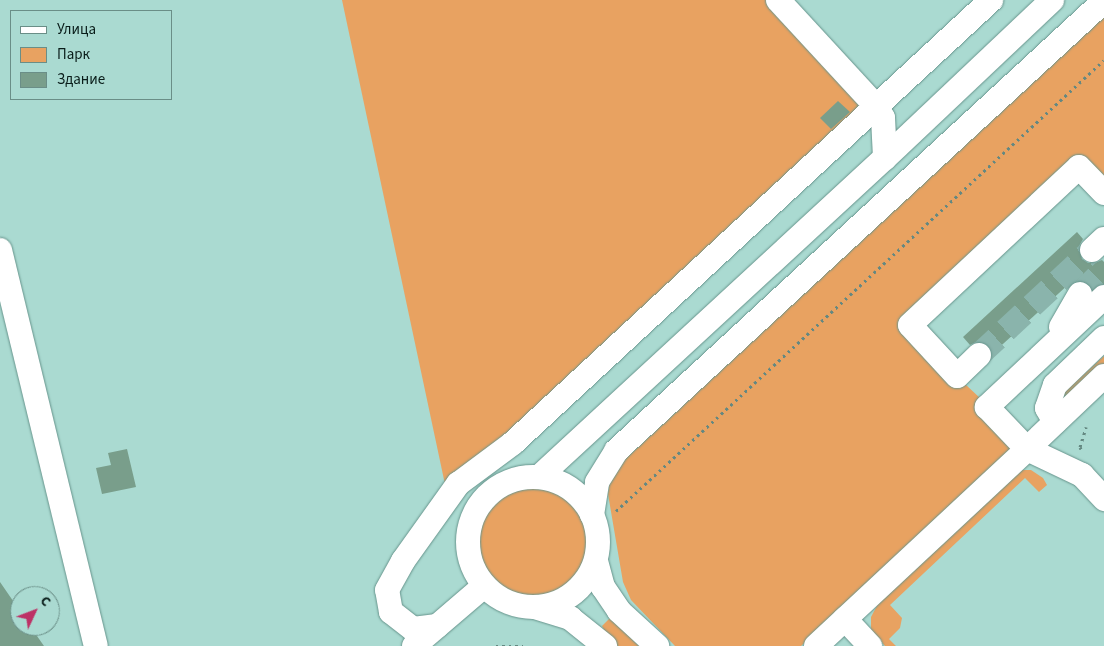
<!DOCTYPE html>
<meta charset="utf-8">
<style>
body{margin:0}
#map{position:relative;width:1104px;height:646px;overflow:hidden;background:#aadad1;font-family:"Source Sans 3",sans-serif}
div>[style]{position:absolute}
.green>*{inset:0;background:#e8a261}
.round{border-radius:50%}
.building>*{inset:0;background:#799e8b}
.minor-tunnel>*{height:24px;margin-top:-12px;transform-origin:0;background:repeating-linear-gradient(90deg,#8ab4ac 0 24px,transparent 0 36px)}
.path>*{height:3px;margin-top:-1.5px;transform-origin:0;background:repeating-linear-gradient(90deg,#648881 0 2.5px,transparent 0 6.5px)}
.roads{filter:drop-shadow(0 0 1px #67948c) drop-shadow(0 0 1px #67948c)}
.minor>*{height:24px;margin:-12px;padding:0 12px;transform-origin:12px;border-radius:12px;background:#fff}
.minor>.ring{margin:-12px;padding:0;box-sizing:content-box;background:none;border:24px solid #fff;border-radius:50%}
span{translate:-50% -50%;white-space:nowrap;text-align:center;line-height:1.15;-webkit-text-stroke:4.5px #aadad1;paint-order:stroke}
.legend{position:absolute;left:10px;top:10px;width:162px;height:90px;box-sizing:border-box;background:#aadad1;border:1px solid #6a8e87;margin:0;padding:6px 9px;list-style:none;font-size:15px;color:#091c19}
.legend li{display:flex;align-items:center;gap:10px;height:25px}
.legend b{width:25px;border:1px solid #6a8e87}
.north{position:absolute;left:10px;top:586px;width:50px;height:50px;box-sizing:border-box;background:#aadad1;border:1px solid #6a8e87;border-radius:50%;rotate:47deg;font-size:14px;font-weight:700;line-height:20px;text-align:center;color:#091c19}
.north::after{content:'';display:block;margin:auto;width:18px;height:22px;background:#bd3166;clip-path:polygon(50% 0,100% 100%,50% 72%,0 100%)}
</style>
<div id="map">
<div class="green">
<i style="clip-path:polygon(342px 0,768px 0,856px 96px,862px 112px,446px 489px)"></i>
<i style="clip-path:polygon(1104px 15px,1104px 178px,1089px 162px,906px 336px,953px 387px,965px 384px,981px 399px,1012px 448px,1009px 457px,801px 646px,675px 646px,631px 600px,623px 582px,608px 494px,610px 479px,620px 464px)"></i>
<i style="clip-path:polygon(1104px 356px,1104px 365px,1060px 407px,1061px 395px)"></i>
<i style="clip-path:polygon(1022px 470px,1031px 470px,1043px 478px,1047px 485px,1039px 492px,1025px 478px,890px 605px,902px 618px,900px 628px,889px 639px,896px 646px,885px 646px,871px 630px,871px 617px,879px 602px)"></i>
<i class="round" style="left:477px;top:486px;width:112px;height:112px"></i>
<i style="clip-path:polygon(610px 618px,614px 620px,639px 646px,618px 646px,604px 630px,602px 626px)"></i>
</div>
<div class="building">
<i style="clip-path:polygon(838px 101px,850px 112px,831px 129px,820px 118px)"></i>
<i style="clip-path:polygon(1077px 232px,1083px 239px,1079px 246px,1082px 259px,1088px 263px,1095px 263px,1102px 260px,1104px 262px,1104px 284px,1092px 289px,1086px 282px,1080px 280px,1070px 283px,992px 354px,989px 346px,983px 342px,976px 342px,970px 345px,963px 337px)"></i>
<i style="clip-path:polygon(127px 449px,136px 487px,102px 494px,96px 468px,111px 465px,108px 453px)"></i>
<i style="clip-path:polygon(0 582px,20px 611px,20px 626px,30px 626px,44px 646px,0 646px)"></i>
</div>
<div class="minor-tunnel">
<i style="left:1080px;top:294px;width:34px;rotate:-45deg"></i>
<i style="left:979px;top:355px;width:154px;rotate:-42.9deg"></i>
</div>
<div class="path">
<i style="left:1081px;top:449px;width:2px;rotate:-117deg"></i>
<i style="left:1080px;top:447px;width:21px;rotate:-73deg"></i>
<i style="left:616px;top:511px;width:664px;rotate:-42.74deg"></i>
<i style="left:496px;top:646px;width:27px"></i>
</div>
<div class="roads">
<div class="minor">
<i style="left:778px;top:0;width:143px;rotate:47.3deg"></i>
<i style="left:875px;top:105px;width:15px;rotate:58deg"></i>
<i style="left:883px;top:118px;width:40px;rotate:87.1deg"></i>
<i style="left:0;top:250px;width:407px;rotate:76.4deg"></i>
<i style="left:1092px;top:250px;width:16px;rotate:-43deg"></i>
<i style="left:1104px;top:297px;width:161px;rotate:136.8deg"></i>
<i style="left:987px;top:407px;width:58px;rotate:46.4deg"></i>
<i style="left:1027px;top:449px;width:106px;rotate:-43.5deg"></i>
<i style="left:1061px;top:327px;width:38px;rotate:-60deg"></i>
<i style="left:979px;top:355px;width:30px;rotate:136deg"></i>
<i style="left:957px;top:376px;width:69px;rotate:-132.7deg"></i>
<i style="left:910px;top:325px;width:231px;rotate:-43.1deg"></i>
<i style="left:1079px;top:167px;width:36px;rotate:46deg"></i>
<i style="left:1055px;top:422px;width:16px;rotate:-120deg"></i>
<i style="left:1047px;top:408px;width:24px;rotate:-71deg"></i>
<i style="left:1055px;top:385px;width:68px;rotate:-43.8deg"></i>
<i style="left:539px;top:477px;width:471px;rotate:-42.7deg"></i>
<i style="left:885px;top:158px;width:230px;rotate:-43.4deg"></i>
<i class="ring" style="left:468px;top:477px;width:106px;height:106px"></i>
<i style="left:592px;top:515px;width:33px;rotate:-81deg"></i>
<i style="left:597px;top:482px;width:36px;rotate:-58deg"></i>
<i style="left:616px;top:451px;width:664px;rotate:-42.68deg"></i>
<i style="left:596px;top:561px;width:27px;rotate:75deg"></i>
<i style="left:603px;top:587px;width:29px;rotate:56deg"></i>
<i style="left:619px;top:611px;width:52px;rotate:42.6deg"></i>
<i style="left:538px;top:608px;width:34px;rotate:17deg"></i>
<i style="left:570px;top:618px;width:45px;rotate:38.7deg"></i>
<i style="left:845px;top:619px;width:37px;rotate:47deg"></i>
<i style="left:437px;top:626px;width:24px;rotate:173deg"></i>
<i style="left:413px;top:629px;width:28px;rotate:-142deg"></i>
<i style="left:391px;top:612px;width:22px;rotate:-100deg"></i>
<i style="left:387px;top:590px;width:33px;rotate:-61deg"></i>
<i style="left:403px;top:561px;width:95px;rotate:-54.5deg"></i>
<i style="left:458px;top:484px;width:69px;rotate:-36.7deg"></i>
<i style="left:513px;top:443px;width:652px;rotate:-42.82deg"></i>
<i style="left:414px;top:646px;width:92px;rotate:-40.6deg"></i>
<i style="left:816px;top:646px;width:289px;rotate:-43deg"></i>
<i style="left:1027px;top:449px;width:61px;rotate:25.3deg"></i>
<i style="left:1082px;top:475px;width:33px;rotate:47deg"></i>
</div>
</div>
<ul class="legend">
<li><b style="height:6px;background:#fff"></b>Улица</li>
<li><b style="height:14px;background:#e8a261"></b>Парк</li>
<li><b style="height:14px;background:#799e8b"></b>Здание</li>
</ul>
<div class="north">С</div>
</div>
